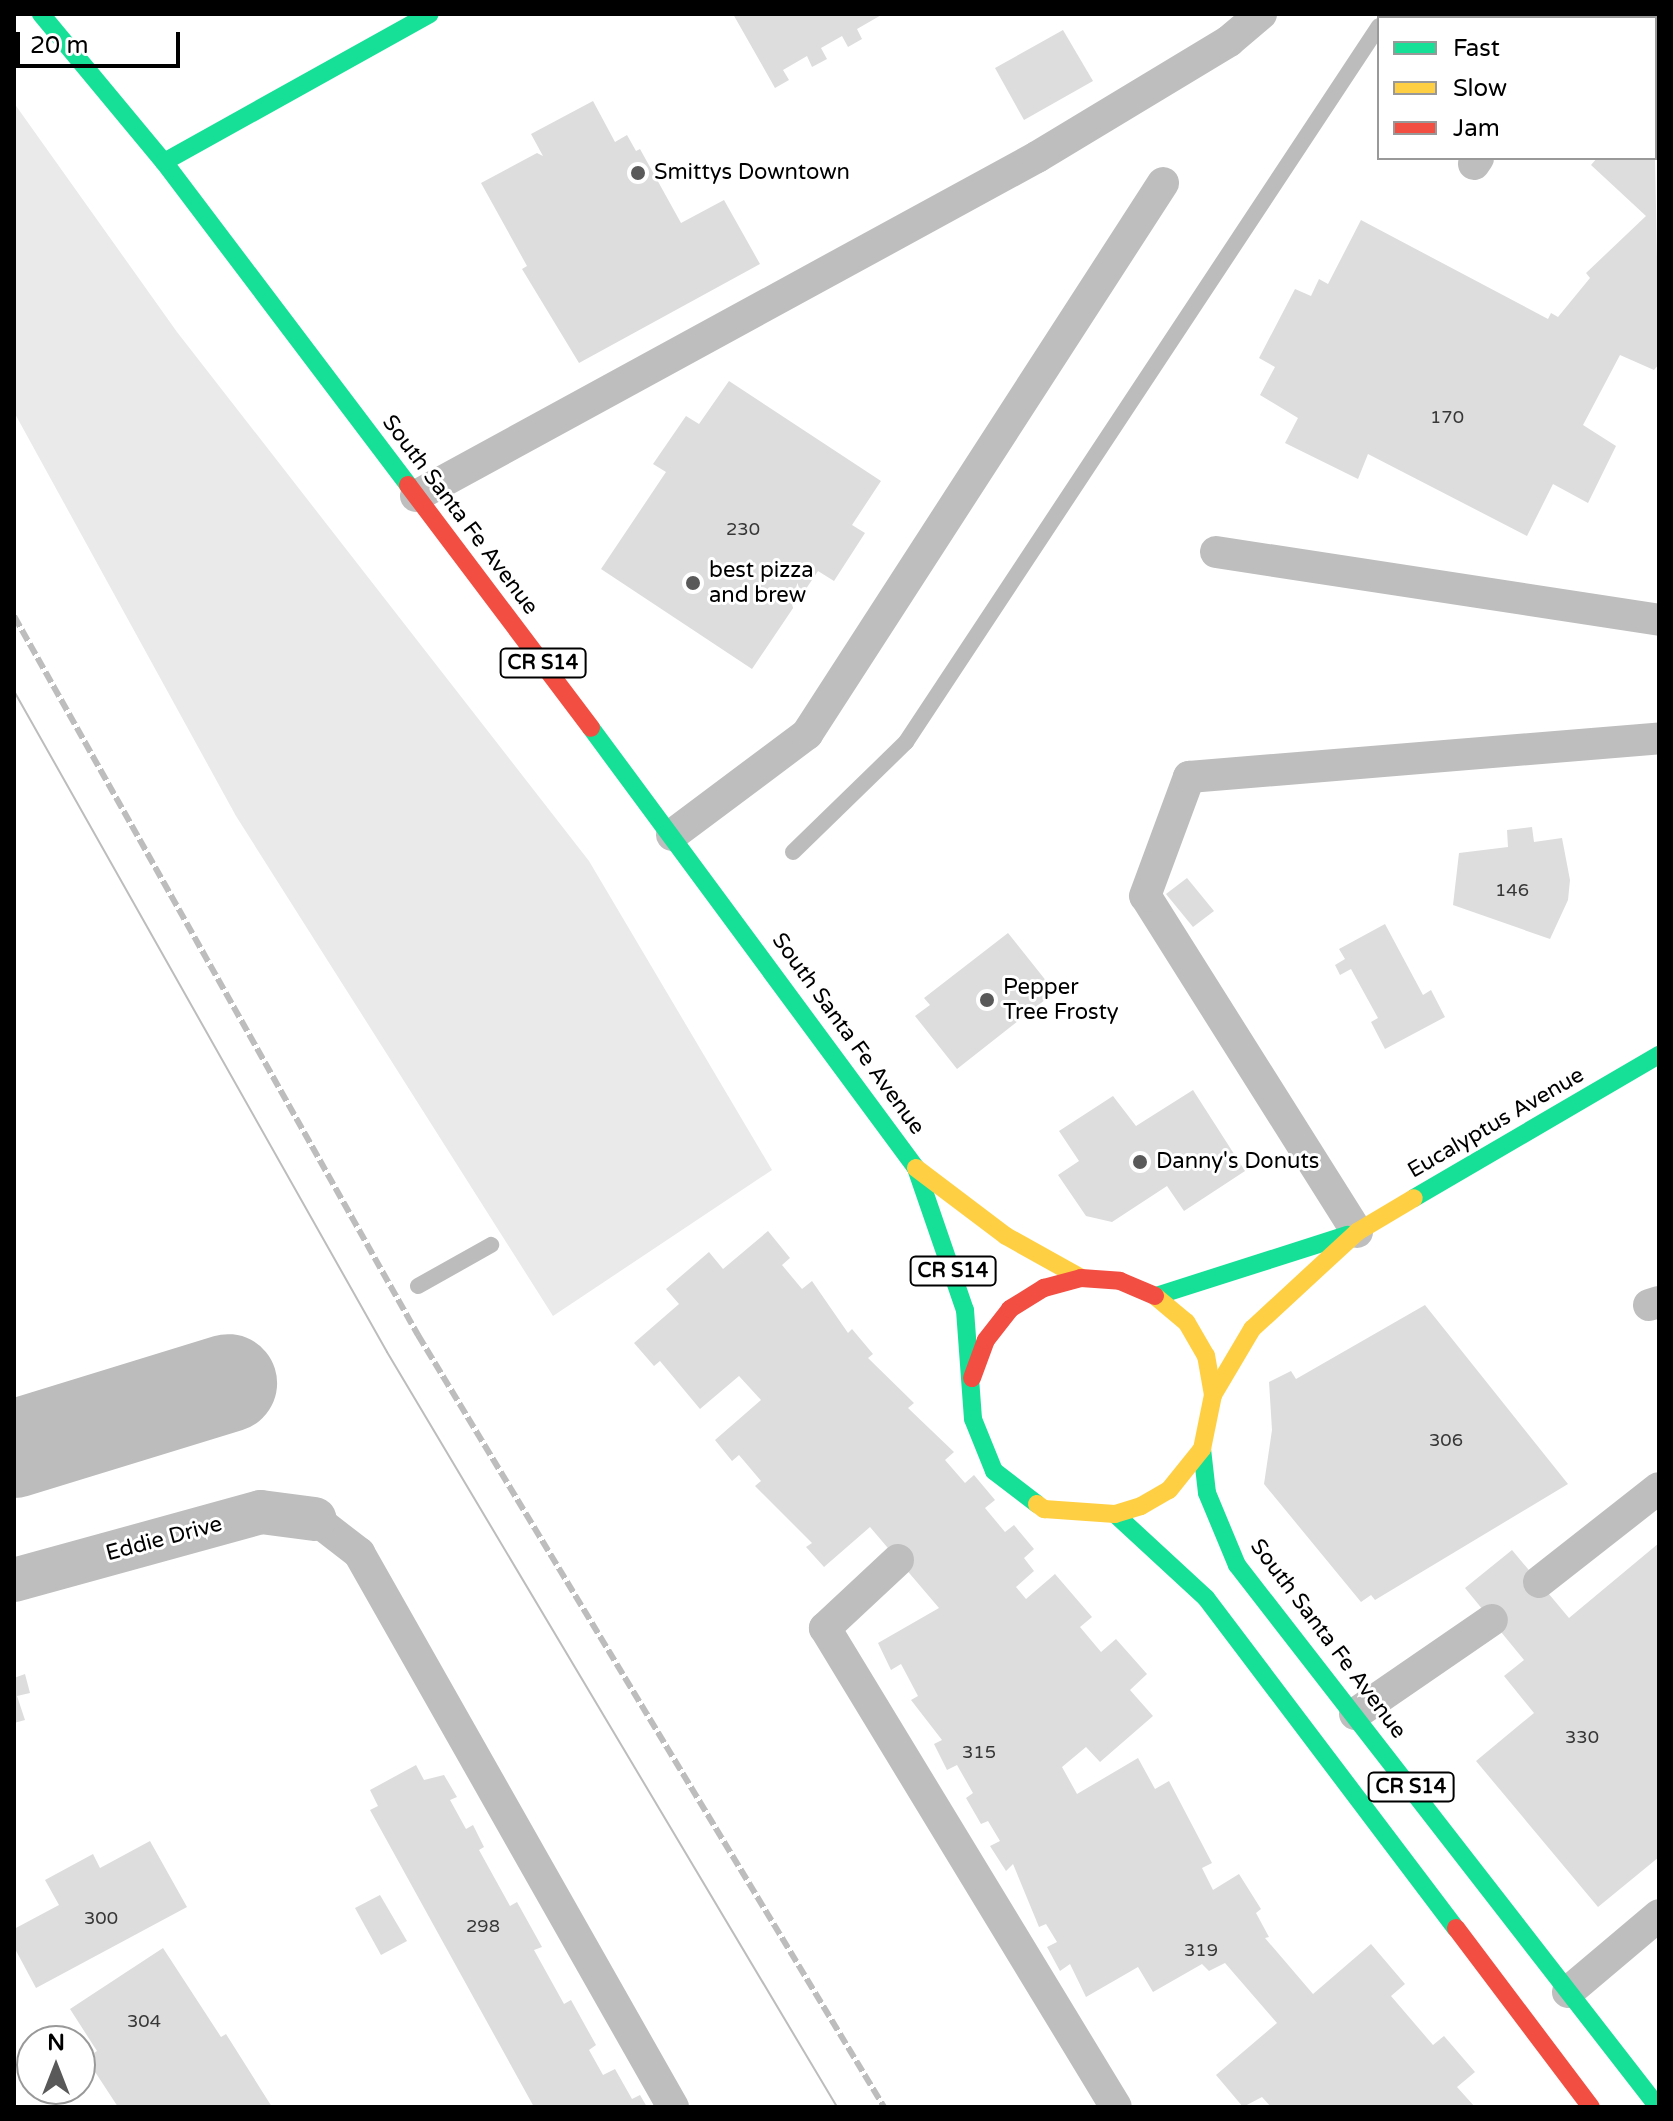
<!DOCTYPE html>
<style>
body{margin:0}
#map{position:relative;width:1673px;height:2121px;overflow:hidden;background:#fff;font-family:"Varela Round",sans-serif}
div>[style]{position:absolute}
.green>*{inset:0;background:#eaeaea}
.stream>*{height:16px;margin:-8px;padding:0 8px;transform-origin:8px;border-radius:8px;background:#bcbcbc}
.river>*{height:98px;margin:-49px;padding:0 49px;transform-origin:49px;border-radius:49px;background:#bcbcbc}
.building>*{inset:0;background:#ddd}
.lane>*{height:32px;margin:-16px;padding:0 16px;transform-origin:16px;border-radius:16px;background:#bebebe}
.street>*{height:44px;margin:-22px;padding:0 22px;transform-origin:22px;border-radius:22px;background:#bebebe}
.fast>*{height:18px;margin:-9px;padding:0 9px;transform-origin:9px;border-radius:9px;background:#16e098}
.slow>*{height:18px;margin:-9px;padding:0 9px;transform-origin:9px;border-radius:9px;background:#ffcf43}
.jam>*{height:18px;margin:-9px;padding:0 9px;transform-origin:9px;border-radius:9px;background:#f24e42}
.tram>*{height:2px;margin:-1px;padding:0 1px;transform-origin:1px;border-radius:1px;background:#bdbdbd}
.rail>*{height:6px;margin-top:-3px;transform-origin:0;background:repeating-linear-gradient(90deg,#bdbdbd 0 12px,transparent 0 16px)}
.dots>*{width:22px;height:22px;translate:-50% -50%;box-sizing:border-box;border:4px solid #fff;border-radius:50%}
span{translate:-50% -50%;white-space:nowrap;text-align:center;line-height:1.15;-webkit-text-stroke:6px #fff;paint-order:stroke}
.number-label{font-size:18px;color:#373737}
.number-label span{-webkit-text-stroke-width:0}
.shield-label span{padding:2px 6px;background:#fff;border:2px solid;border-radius:6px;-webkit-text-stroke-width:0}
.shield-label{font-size:20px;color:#000;font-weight:700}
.poi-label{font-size:22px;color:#000}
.left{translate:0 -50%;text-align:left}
.street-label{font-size:22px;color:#000}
.frame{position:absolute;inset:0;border:16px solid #000;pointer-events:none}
.legend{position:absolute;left:1377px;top:16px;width:280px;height:144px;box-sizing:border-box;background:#fff;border:2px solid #999;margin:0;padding:10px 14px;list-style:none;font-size:24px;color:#000}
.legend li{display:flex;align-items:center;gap:16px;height:40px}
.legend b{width:40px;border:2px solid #999}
.north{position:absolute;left:16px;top:2025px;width:80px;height:80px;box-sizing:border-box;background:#fff;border:2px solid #999;border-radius:50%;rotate:0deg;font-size:22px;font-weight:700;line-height:32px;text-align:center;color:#000}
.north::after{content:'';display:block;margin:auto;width:28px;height:36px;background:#595959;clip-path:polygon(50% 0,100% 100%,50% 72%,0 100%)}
.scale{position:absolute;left:16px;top:32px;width:164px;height:36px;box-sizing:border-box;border:4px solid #000;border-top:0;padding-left:10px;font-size:24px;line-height:28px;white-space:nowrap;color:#000;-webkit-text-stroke:6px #fff;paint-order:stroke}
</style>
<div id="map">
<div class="green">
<i style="clip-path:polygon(14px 103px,177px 332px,589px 861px,772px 1170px,553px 1316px,236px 816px,14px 412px)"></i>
</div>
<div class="stream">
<i style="left:793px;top:852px;width:158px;rotate:-44.2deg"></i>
<i style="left:906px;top:742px;width:858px;rotate:-56.55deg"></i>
<i style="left:418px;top:1286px;width:84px;rotate:-29.3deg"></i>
</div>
<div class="river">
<i style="left:14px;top:1449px;width:224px;rotate:-17.1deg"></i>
</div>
<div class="building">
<i style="clip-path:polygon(733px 14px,883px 14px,857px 29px,862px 39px,848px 47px,842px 36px,821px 48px,827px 59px,812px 67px,807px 56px,783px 70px,789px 80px,775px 88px)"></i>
<i style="clip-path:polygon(1063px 30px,1093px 81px,1024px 120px,995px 68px)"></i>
<i style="clip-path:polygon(593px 101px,615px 142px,627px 135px,636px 151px,640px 149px,681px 223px,724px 200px,760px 264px,579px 363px,522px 269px,527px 266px,481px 183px,537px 153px,543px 156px,531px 134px)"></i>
<i style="clip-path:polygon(1655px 154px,1659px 364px,1654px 370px,1620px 355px,1583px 425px,1616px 446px,1588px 503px,1553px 484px,1527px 536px,1368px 454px,1358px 479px,1285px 443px,1298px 418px,1260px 395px,1275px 367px,1259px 358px,1295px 289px,1311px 296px,1319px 279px,1328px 284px,1361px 220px,1548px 319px,1551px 313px,1558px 317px,1590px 278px,1586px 273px,1646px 216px,1591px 165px,1597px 158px,1655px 158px)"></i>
<i style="clip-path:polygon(729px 381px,881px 481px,852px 525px,865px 533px,834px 581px,818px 571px,752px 669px,601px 569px,666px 472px,653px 464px,686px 416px,699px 424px)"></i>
<i style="clip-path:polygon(1532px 827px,1534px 842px,1562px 838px,1570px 880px,1568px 900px,1550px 939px,1453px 905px,1459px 853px,1508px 847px,1507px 830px)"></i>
<i style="clip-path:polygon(1187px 878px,1214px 911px,1193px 927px,1166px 894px)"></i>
<i style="clip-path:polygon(1385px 924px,1423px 995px,1431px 990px,1445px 1017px,1385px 1049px,1371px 1022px,1378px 1018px,1351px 969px,1340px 975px,1335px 965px,1345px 959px,1339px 949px)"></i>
<i style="clip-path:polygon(1008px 933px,1055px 992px,957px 1069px,915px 1016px,930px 1005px,924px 998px)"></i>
<i style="clip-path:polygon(1193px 1090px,1245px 1171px,1184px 1211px,1167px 1186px,1112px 1222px,1086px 1216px,1058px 1175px,1079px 1161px,1059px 1131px,1113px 1096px,1136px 1126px)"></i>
<i style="clip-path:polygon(768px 1231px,790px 1258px,782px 1265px,802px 1289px,812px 1281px,848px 1333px,852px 1329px,873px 1354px,868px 1358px,914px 1403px,908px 1408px,954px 1452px,945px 1460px,965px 1483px,974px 1475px,995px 1500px,985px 1508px,1005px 1532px,1014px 1525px,1034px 1549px,1024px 1558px,1034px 1571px,1016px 1587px,1026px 1599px,1055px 1574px,1092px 1617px,1080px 1627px,1101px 1652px,1116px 1639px,1147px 1674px,1130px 1690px,1153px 1716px,1100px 1762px,1086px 1747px,1062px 1767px,1077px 1794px,1138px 1758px,1155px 1789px,1169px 1781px,1212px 1863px,1202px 1868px,1213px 1890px,1239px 1874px,1261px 1909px,1256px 1913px,1269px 1937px,1265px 1938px,1313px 1994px,1371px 1944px,1405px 1984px,1391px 1996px,1433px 2045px,1444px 2036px,1475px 2072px,1457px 2087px,1475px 2107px,1271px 2107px,1262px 2097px,1243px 2107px,1216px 2075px,1277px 2023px,1225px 1963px,1209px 1971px,1202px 1964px,1153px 1992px,1138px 1967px,1086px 1997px,1070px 1964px,1060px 1971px,1047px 1947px,1057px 1942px,1046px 1924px,1039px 1927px,1013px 1864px,1006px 1871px,990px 1846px,1000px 1841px,988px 1821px,981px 1824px,966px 1798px,973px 1793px,957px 1765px,947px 1770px,934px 1744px,942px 1740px,911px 1700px,918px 1696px,901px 1664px,891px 1670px,878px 1643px,939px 1608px,870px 1527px,824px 1567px,806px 1547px,812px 1543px,755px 1486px,761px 1481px,739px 1455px,732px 1461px,715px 1440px,761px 1400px,739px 1376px,700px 1409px,660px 1361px,654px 1366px,634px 1343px,679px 1304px,666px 1289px,709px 1252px,723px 1269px)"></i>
<i style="clip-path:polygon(1425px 1305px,1568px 1484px,1375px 1600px,1371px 1595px,1361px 1602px,1264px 1484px,1272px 1430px,1269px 1382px,1291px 1371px,1296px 1379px)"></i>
<i style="clip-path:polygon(1659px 1543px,1659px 1857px,1598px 1907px,1476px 1761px,1534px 1713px,1504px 1676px,1524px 1660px,1465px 1588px,1512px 1550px,1569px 1618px)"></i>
<i style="clip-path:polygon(25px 1674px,30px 1693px,17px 1696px,25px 1720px,14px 1723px,14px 1678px)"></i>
<i style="clip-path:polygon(416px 1765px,424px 1780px,444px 1775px,457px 1797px,450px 1800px,466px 1829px,473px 1825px,484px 1847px,479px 1850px,510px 1906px,517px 1902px,542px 1947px,534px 1950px,564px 2004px,571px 2000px,596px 2045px,589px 2050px,603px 2075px,615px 2069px,632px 2099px,640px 2095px,647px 2107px,534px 2107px,370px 1810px,378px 1806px,370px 1790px)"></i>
<i style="clip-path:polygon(150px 1841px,187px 1907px,36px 1988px,14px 1947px,14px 1929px,59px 1905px,45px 1880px,93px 1854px,100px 1868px)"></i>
<i style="clip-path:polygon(380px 1895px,407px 1941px,381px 1955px,355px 1908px)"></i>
<i style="clip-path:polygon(163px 1948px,221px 2037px,226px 2034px,272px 2107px,118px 2107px,86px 2058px,97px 2051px,70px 2009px)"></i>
</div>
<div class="lane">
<i style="left:1575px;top:18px;width:5px;rotate:-53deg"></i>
<i style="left:1474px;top:164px;width:7px;rotate:-56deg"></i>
<i style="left:416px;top:496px;width:708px;rotate:-28.63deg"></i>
<i style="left:1037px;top:157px;width:224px;rotate:-31.1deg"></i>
<i style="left:1229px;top:41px;width:42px;rotate:-40.2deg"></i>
<i style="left:1216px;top:552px;width:448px;rotate:8.7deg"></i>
<i style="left:672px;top:835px;width:169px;rotate:-36.8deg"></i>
<i style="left:807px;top:734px;width:656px;rotate:-57.13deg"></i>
<i style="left:1357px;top:1232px;width:397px;rotate:-122.2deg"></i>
<i style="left:1145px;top:896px;width:127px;rotate:-69.7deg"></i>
<i style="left:1189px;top:777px;width:472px;rotate:-4.7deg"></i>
<i style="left:1649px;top:1305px;width:10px;rotate:-17deg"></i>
<i style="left:315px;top:1519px;width:56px;rotate:37.7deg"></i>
<i style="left:359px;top:1553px;width:637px;rotate:60.46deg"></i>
<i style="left:898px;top:1560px;width:100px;rotate:137deg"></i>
<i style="left:825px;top:1628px;width:560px;rotate:58.72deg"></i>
<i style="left:1539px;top:1582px;width:152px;rotate:-38.1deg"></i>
<i style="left:1355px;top:1714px;width:166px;rotate:-34.5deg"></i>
<i style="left:1568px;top:1992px;width:119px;rotate:-40.2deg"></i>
</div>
<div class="street">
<i style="left:14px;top:1580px;width:256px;rotate:-15.4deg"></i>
<i style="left:261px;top:1512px;width:54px;rotate:7.4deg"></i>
</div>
<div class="fast">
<i style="left:41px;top:14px;width:192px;rotate:50.3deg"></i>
<i style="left:164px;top:162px;width:405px;rotate:52.9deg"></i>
<i style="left:164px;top:162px;width:304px;rotate:-29.1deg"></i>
<i style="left:591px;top:728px;width:547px;rotate:53.55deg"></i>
<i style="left:916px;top:1168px;width:150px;rotate:71deg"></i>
<i style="left:965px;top:1310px;width:109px;rotate:85.8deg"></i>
<i style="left:973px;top:1419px;width:56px;rotate:68deg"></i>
<i style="left:994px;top:1471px;width:54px;rotate:37.5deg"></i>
<i style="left:1414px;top:1198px;width:284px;rotate:-30.3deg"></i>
<i style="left:1156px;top:1296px;width:201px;rotate:-17.7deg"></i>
<i style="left:1202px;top:1449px;width:44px;rotate:83.5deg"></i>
<i style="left:1207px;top:1493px;width:78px;rotate:67.4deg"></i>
<i style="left:1237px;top:1565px;width:686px;rotate:52.16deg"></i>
<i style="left:1115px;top:1514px;width:124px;rotate:42.7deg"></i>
<i style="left:1206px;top:1598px;width:414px;rotate:52.9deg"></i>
</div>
<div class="slow">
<i style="left:916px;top:1168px;width:113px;rotate:37.1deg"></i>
<i style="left:1006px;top:1236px;width:86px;rotate:29.2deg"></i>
<i style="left:1213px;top:1395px;width:77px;rotate:-59.4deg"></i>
<i style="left:1252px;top:1329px;width:143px;rotate:-42.7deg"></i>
<i style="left:1357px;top:1232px;width:66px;rotate:-30.8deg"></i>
<i style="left:1037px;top:1504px;width:9px;rotate:36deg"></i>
<i style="left:1044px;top:1509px;width:71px;rotate:4deg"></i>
<i style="left:1115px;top:1514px;width:27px;rotate:-17deg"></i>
<i style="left:1141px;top:1506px;width:32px;rotate:-30deg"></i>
<i style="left:1169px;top:1490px;width:53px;rotate:-51.2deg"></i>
<i style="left:1202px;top:1449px;width:55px;rotate:-78.5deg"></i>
<i style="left:1213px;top:1395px;width:40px;rotate:-100deg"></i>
<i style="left:1206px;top:1356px;width:39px;rotate:-120deg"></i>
<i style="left:1186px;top:1322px;width:40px;rotate:-140deg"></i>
</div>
<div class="jam">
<i style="left:408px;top:485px;width:304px;rotate:53deg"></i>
<i style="left:972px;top:1378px;width:40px;rotate:-69.8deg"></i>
<i style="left:986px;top:1340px;width:39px;rotate:-52deg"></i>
<i style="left:1010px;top:1309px;width:40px;rotate:-32deg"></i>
<i style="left:1044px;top:1288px;width:38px;rotate:-15deg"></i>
<i style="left:1081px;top:1278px;width:39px;rotate:4deg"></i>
<i style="left:1120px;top:1281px;width:38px;rotate:23deg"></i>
<i style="left:1456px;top:1928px;width:224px;rotate:53deg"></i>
</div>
<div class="tram">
<i style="left:14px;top:691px;width:759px;rotate:60.56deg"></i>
<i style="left:387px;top:1352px;width:879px;rotate:59.2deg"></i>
</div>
<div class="rail">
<i style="left:14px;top:616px;width:825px;rotate:60.67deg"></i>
<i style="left:418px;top:1335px;width:902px;rotate:58.88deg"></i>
</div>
<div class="dots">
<i style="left:638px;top:173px;background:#595959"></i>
<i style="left:693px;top:583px;background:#595959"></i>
<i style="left:987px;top:1000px;background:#595959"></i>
<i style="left:1140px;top:1162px;background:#595959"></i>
</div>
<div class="number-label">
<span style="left:1447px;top:417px">170</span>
<span style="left:743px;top:529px">230</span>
<span style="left:1512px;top:890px">146</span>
<span style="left:1446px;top:1440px">306</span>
<span style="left:1582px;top:1737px">330</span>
<span style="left:979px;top:1752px">315</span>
<span style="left:101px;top:1918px">300</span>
<span style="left:483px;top:1926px">298</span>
<span style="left:1201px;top:1950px">319</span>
<span style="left:144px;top:2021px">304</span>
</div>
<div class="shield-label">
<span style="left:543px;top:663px">CR S14</span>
<span style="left:953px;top:1271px">CR S14</span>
<span style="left:1411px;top:1787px">CR S14</span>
</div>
<div class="poi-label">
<span class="left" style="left:654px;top:173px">Smittys Downtown</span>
<span class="left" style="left:709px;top:583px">best pizza<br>and brew</span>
<span class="left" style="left:1003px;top:1000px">Pepper<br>Tree Frosty</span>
<span class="left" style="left:1156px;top:1162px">Danny's Donuts</span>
</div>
<div class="street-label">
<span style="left:460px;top:515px;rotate:53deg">South Santa Fe Avenue</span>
<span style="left:848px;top:1034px;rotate:54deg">South Santa Fe Avenue</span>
<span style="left:1496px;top:1123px;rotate:-30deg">Eucalyptus Avenue</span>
<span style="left:164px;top:1539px;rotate:-15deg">Eddie Drive</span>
<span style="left:1328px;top:1639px;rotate:53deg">South Santa Fe Avenue</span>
</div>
<div class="frame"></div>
<ul class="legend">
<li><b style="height:10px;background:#16e098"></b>Fast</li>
<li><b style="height:10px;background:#ffcf43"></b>Slow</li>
<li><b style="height:10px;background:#f24e42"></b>Jam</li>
</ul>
<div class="north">N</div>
<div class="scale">20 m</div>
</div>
